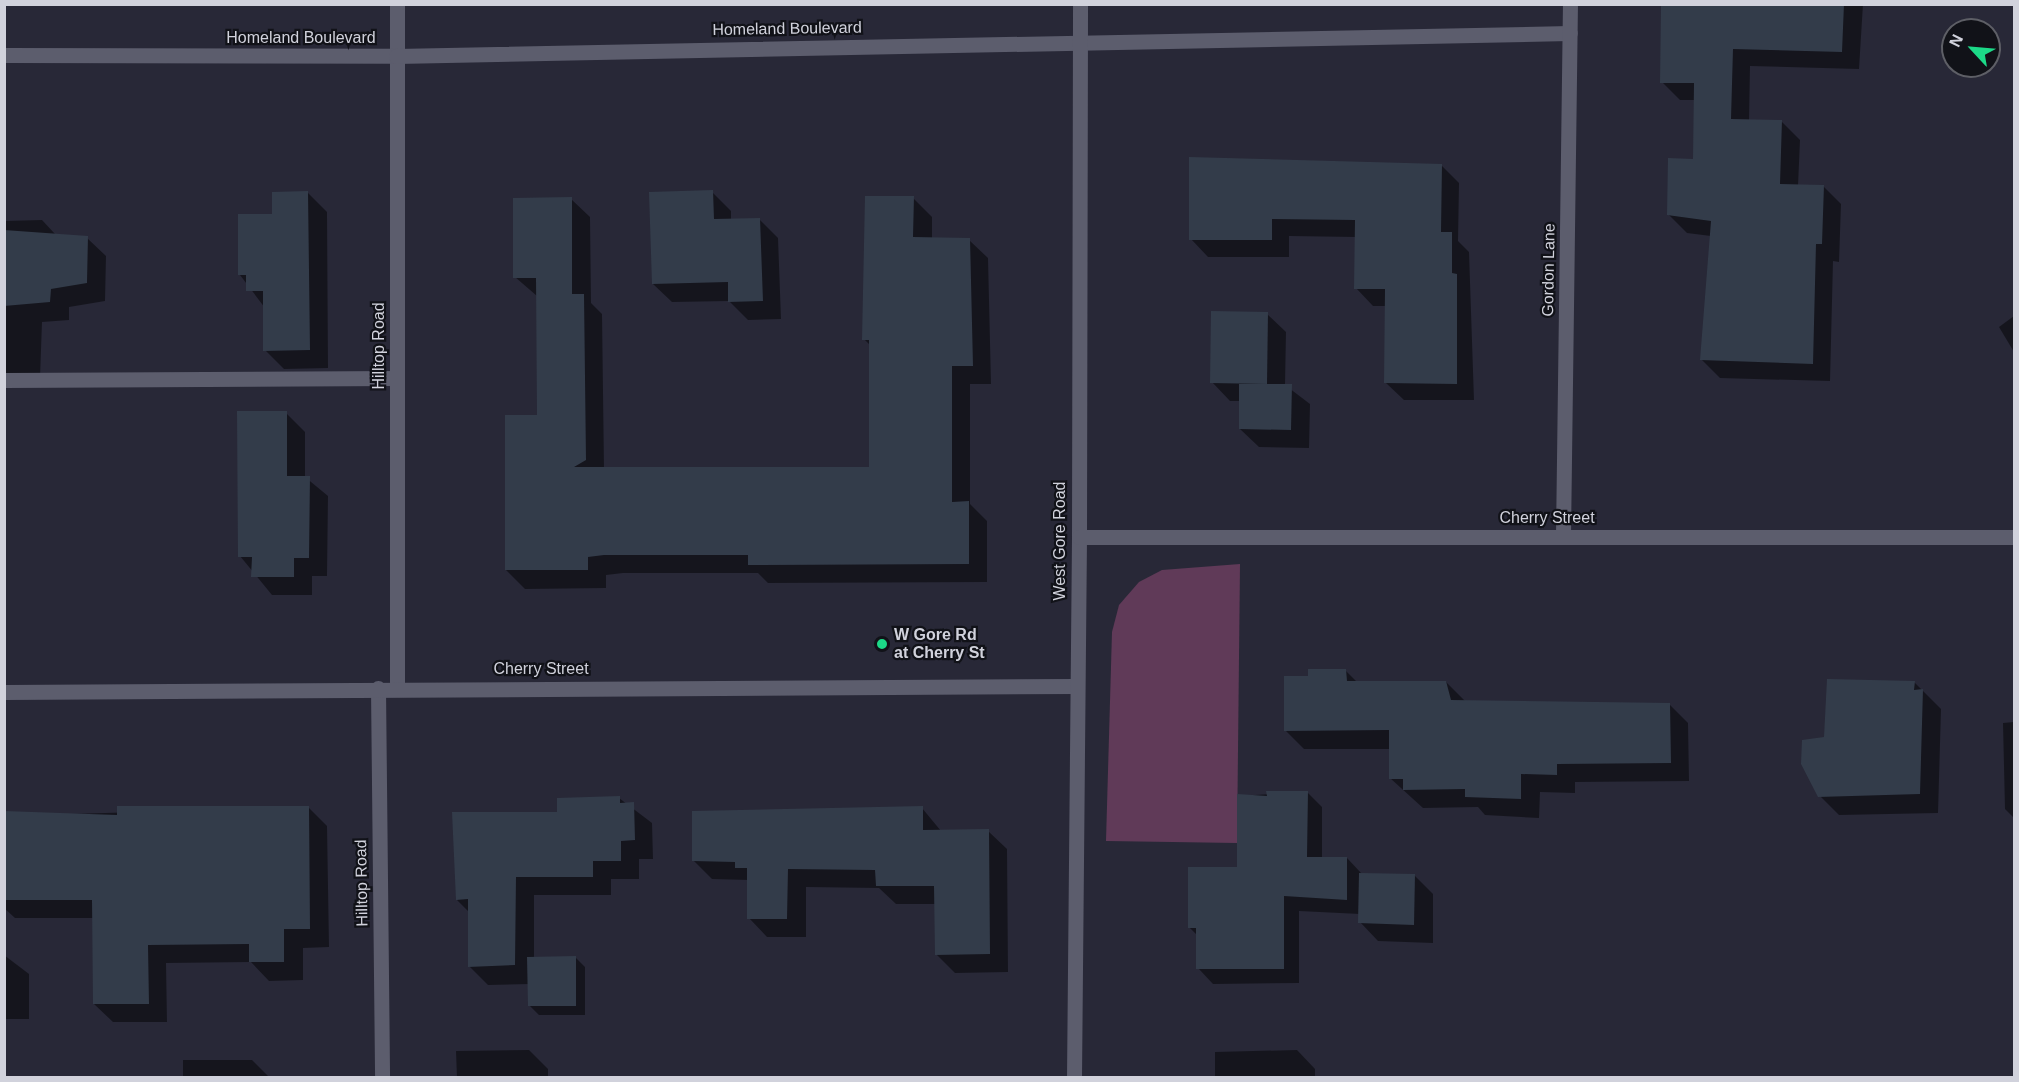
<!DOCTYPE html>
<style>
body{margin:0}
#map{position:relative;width:2019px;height:1082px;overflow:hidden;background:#282837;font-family:Arial,sans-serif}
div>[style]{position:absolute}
.green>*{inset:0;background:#603a58}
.shadow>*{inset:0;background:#0007}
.building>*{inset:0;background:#333c4a}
.service>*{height:15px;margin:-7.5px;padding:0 7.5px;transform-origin:7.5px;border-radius:7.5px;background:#5c5d6d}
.minor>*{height:15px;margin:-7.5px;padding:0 7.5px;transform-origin:7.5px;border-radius:7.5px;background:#5c5d6d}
.tertiary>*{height:15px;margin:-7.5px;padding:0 7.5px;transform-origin:7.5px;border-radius:7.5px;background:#5c5d6d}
.dots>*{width:16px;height:16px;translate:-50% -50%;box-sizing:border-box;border:3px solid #111218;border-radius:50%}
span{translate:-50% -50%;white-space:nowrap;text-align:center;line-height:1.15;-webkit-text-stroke:4.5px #111218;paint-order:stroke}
.street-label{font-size:16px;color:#d1d2dc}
.poi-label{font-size:16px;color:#d1d2dc;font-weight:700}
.left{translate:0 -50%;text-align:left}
.frame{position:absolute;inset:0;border:6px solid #d1d2dc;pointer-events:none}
.north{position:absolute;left:1941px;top:18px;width:60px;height:60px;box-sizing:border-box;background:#111218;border:2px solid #5e5f66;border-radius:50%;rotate:296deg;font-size:16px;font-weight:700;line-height:24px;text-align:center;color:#d1d2dc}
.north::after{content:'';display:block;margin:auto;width:21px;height:27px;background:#1cd988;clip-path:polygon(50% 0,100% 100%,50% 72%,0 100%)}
</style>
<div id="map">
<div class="green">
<i style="clip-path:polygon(1240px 564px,1237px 843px,1106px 841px,1112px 632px,1119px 605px,1139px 582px,1162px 570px)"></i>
</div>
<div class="shadow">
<i style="clip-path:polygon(1784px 4px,1863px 4px,1859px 69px,1750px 66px,1749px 121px,1782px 122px,1800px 140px,1798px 186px,1823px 186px,1841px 204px,1839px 262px,1833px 261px,1830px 381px,1720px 378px,1702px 360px,1711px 236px,1687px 233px,1669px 215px,1694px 161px,1695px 100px,1680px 100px,1662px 82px)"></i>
<i style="clip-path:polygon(1441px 165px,1459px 183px,1458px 241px,1469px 252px,1474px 400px,1404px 400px,1386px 383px,1387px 306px,1373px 306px,1356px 288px,1356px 237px,1289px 236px,1289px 257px,1208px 257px,1191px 239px)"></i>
<i style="clip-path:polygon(712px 192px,731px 211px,731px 220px,759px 219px,778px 238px,781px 319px,748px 320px,729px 301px,672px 302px,653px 284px)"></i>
<i style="clip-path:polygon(308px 193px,327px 212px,328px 368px,284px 369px,265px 350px,265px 308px,240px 275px,274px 216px)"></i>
<i style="clip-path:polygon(913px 198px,932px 217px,932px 239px,969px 240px,988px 258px,991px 384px,970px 384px,970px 504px,987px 521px,987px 582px,768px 583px,758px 573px,623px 573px,606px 575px,606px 588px,525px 589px,506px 570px,538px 417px,537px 296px,515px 277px,571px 199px,590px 217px,591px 303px,602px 314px,604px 469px,871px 468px,871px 346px,864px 339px)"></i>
<i style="clip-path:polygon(42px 220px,55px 234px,87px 238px,106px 256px,105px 301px,69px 307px,69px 320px,42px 322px,40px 378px,4px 381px,4px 221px)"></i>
<i style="clip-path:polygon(1267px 314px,1286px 332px,1285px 385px,1310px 404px,1309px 448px,1259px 447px,1240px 429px,1241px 401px,1230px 401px,1212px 382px)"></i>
<i style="clip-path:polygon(2014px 316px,2014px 352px,1999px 327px)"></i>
<i style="clip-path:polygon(286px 413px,305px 432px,305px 477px,328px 496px,327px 576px,312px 576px,312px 595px,272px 595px,240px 556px)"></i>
<i style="clip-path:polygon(1345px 670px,1358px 683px,1446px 682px,1465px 701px,1669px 704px,1688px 723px,1689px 781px,1575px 782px,1575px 793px,1540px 792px,1539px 818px,1485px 815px,1478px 807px,1423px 808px,1390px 778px,1390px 749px,1304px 749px,1285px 730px,1310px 678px)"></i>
<i style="clip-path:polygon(1914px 682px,1941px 709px,1938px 813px,1839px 815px,1820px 796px)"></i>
<i style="clip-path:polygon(2014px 722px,2014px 818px,2005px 809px,2003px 723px)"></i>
<i style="clip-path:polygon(1307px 792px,1322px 807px,1322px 858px,1347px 858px,1362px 874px,1414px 875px,1433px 894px,1433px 943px,1378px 941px,1360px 922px,1360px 914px,1299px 911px,1299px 983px,1213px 984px,1198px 968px,1198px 936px,1189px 927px,1238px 869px,1238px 796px)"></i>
<i style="clip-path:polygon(619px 798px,652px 823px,653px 859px,639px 859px,639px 879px,611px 879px,611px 895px,534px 895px,534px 958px,576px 958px,585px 967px,585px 1015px,539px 1015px,530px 1006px,529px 984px,488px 985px,469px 966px,469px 912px,457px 900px,558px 814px)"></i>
<i style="clip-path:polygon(308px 807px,327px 826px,329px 947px,303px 948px,303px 980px,269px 981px,251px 962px,166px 963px,167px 1022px,113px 1022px,94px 1004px,93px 918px,15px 918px,4px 908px,4px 816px)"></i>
<i style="clip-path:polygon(922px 808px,941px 831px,988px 831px,1007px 849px,1008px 972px,955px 973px,936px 954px,936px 904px,896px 904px,879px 888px,806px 887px,806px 937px,767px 937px,749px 918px,749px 880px,712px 879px,694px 861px)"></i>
<i style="clip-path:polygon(4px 955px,29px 974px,29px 1019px,4px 1019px)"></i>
<i style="clip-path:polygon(529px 1050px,548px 1069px,548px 1078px,457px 1078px,456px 1051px)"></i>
<i style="clip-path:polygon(1297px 1050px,1315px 1069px,1315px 1078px,1215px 1078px,1215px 1052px)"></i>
<i style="clip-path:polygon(183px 1060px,252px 1060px,270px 1078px,183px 1078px)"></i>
<i style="clip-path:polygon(933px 1076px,990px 1076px,991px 1078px,933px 1078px)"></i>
</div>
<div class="building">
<i style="clip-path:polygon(1844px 4px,1842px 52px,1733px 49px,1731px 119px,1782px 120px,1780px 184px,1824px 185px,1822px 244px,1816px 244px,1813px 364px,1700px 360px,1711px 221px,1667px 215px,1668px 158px,1693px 159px,1694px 83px,1660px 83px,1661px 6px)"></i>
<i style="clip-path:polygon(1189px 157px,1442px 164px,1441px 232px,1452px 232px,1452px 273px,1457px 274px,1457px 384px,1384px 383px,1385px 289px,1354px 289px,1355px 220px,1272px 219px,1272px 240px,1189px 240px)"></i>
<i style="clip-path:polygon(713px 190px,714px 219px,760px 218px,763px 301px,728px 302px,728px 282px,652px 284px,649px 192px)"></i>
<i style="clip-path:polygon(308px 191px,310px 350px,263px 351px,263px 291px,246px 291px,246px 275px,238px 275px,238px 214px,272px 214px,272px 192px)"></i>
<i style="clip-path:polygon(865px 196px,914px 196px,913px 237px,970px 238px,973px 366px,952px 366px,952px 502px,969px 501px,969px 564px,748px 565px,748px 555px,604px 555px,588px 557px,588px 570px,505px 570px,505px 415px,537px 415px,536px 278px,513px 278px,513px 198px,572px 197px,572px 294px,584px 294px,586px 460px,574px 467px,869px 467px,869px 340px,862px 340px)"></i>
<i style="clip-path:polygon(4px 230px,88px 236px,87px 283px,51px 289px,50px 302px,4px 306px)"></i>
<i style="clip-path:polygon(1211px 311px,1268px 312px,1267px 384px,1210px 383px)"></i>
<i style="clip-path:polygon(1239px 384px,1292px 384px,1291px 430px,1239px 429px)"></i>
<i style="clip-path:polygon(237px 411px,287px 411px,287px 476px,310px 476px,309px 558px,294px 558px,294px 577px,251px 577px,252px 557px,238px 557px)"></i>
<i style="clip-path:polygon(1308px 669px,1346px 669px,1347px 681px,1446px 681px,1451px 700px,1670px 703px,1671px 763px,1557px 764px,1557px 775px,1521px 774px,1521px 799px,1465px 797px,1465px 789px,1403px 790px,1403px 779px,1389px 779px,1389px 730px,1284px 731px,1284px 676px,1308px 676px)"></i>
<i style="clip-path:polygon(1827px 679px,1915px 681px,1914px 690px,1923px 689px,1920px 794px,1818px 797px,1801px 764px,1802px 740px,1824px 737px)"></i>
<i style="clip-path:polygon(1266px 791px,1308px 791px,1307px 857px,1347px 857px,1347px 900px,1284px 896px,1284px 969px,1196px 969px,1196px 928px,1188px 928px,1188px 867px,1237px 867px,1237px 794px,1267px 796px)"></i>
<i style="clip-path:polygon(620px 796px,620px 803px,634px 802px,635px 840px,621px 841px,621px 861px,593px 861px,593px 877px,516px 877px,515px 965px,468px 967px,468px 899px,456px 900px,452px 812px,557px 812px,557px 798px)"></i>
<i style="clip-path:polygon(117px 806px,309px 806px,310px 929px,284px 929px,284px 962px,249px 962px,249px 944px,148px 945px,149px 1004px,93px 1004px,92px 900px,4px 900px,4px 811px,117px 815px)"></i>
<i style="clip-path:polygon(923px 806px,923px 830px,989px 829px,990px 954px,935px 955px,934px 886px,876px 886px,875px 870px,788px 869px,787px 919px,747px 919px,747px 868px,735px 868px,735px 862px,692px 861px,692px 811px)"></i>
<i style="clip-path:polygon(1359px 873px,1415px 874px,1414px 925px,1358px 923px)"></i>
<i style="clip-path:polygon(576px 956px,576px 1006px,528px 1006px,527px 957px)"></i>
</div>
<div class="service">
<i style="left:4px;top:380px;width:393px;rotate:-0.3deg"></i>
</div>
<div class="minor">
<i style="left:397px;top:4px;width:683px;rotate:90deg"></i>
<i style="left:4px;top:55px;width:392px;rotate:0.1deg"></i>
<i style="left:396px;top:56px;width:1174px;rotate:-1.12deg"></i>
<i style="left:1563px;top:536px;width:532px;rotate:-89.25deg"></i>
<i style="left:1079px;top:537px;width:533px;rotate:-89.89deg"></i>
<i style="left:378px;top:688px;width:390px;rotate:89.4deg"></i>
</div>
<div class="tertiary">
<i style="left:4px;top:692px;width:1073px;rotate:-0.32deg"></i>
<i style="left:1074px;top:1078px;width:541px;rotate:-89.47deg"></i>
<i style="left:1079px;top:537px;width:935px"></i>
</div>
<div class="dots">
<i style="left:882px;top:644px;background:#1cd988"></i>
</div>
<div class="street-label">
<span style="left:787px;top:29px;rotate:-1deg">Homeland Boulevard</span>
<span style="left:301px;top:38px">Homeland Boulevard</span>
<span style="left:1549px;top:270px;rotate:-89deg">Gordon Lane</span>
<span style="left:379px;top:346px;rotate:-90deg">Hilltop Road</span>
<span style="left:1547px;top:518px">Cherry Street</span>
<span style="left:1060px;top:541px;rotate:-90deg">West Gore Road</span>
<span style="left:541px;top:669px">Cherry Street</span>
<span style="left:362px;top:883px;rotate:-91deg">Hilltop Road</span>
</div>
<div class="poi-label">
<span class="left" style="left:894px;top:644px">W Gore Rd<br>at Cherry St</span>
</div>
<div class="frame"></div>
<div class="north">N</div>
</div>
